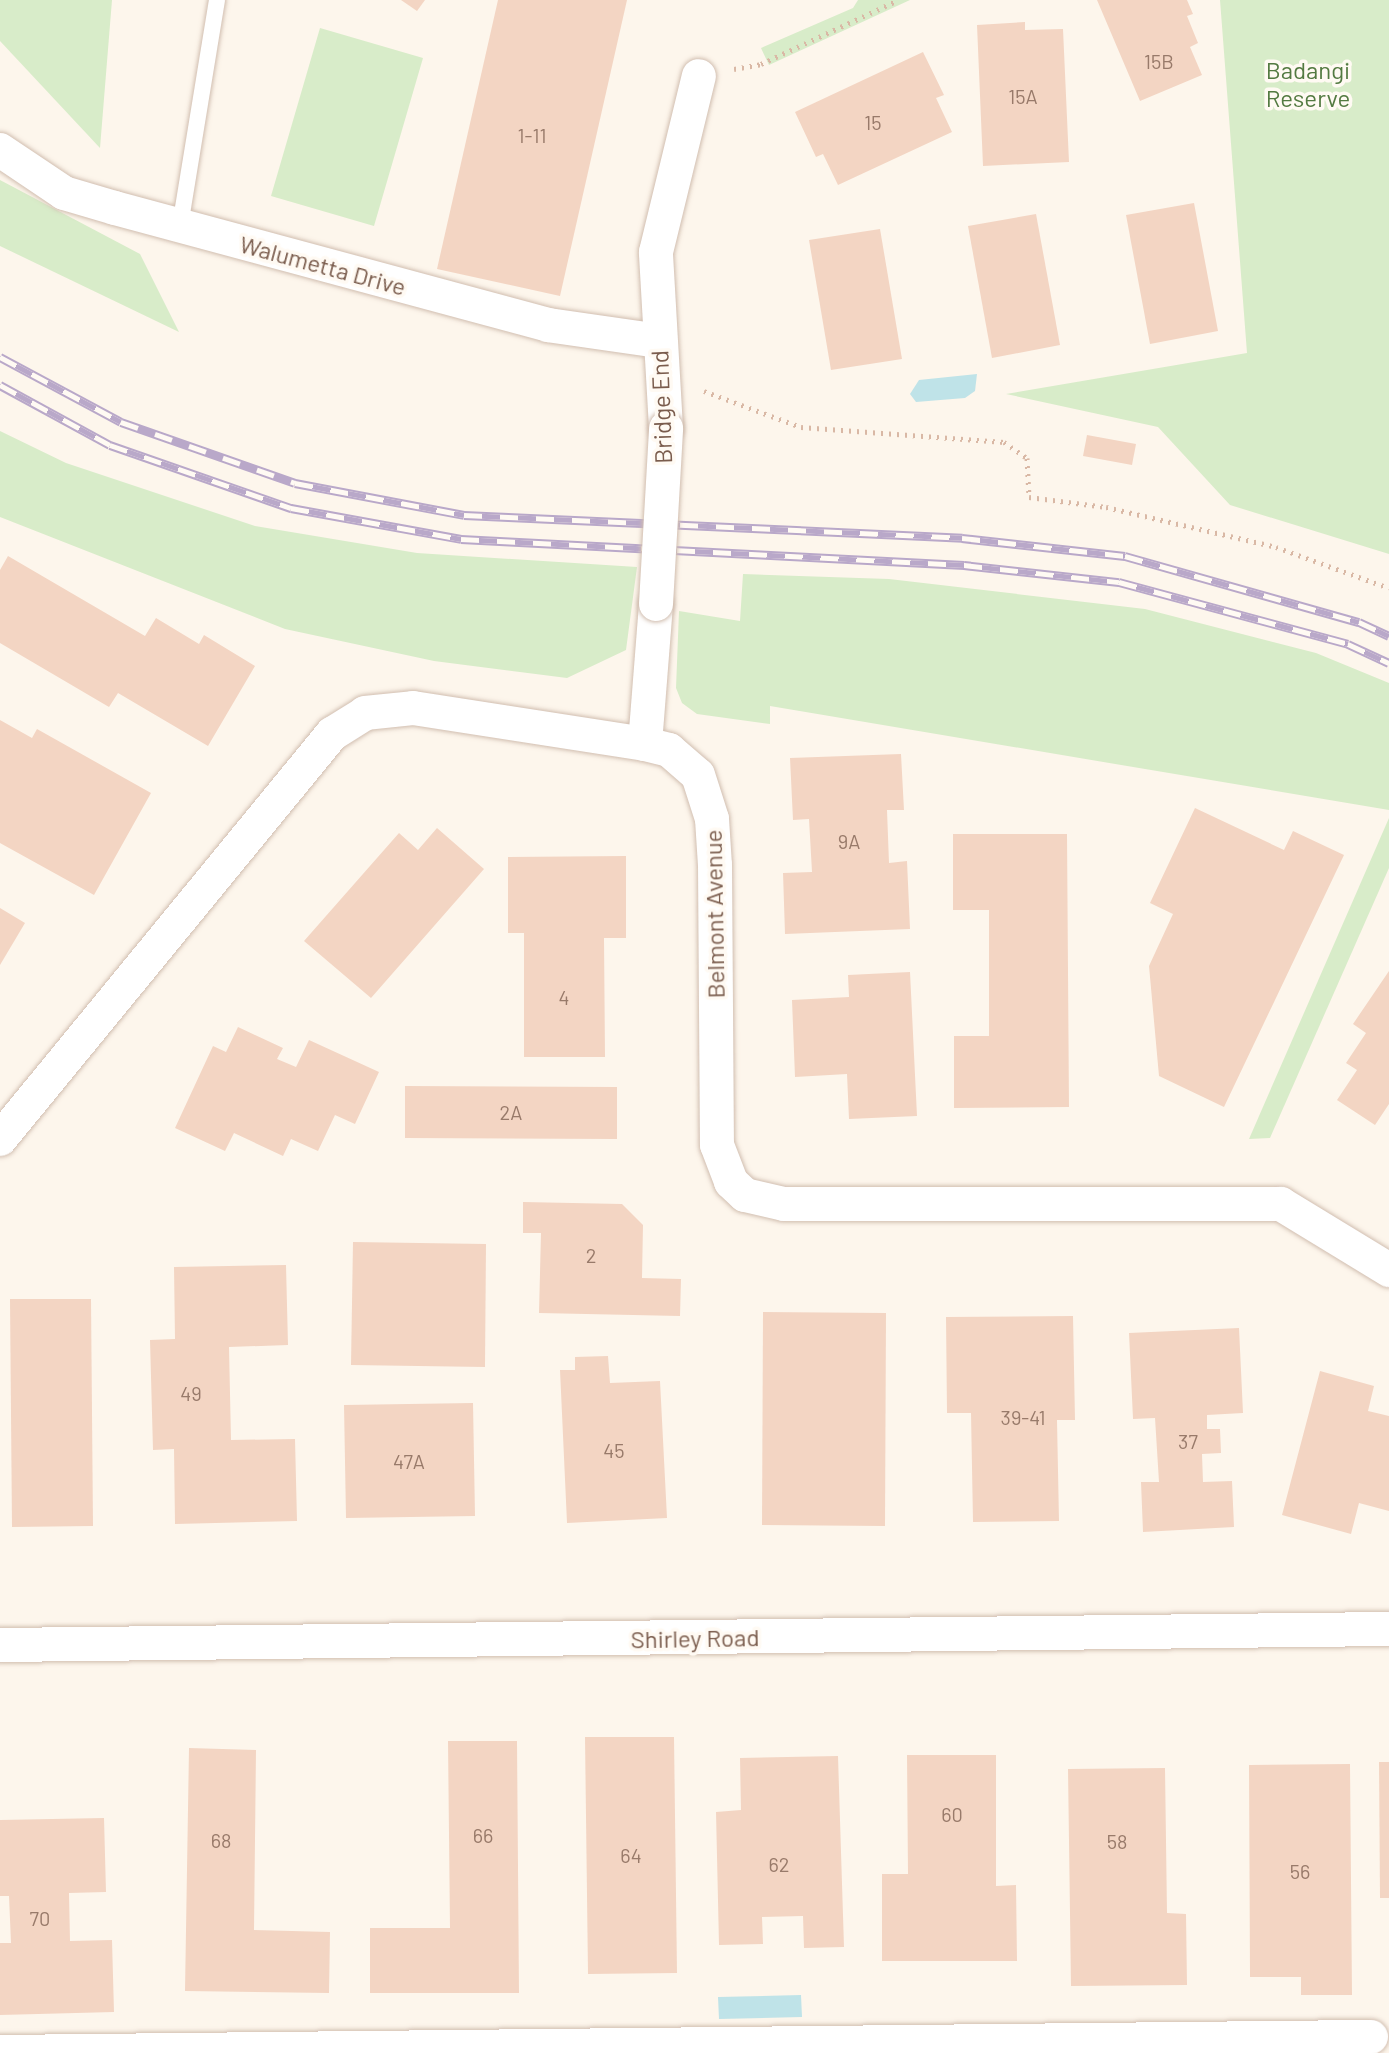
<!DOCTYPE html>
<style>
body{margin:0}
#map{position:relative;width:1389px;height:2053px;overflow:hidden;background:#fdf6ec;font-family:Barlow,sans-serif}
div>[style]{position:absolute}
.green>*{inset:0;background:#d8ecc9}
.water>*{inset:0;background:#bfe3e8}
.building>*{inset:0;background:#f3d5c3}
.path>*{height:5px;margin-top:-2.5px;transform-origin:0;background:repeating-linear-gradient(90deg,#d9b8a5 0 2px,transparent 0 8px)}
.roads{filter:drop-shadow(0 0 2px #d1beb0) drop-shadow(0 0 2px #d1beb0)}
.service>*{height:16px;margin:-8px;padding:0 8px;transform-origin:8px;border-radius:8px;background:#fff}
.minor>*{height:34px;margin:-17px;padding:0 17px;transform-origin:17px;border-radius:17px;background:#fff}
.rail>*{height:9px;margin-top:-4.5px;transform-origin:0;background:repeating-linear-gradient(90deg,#fffaf3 0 18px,#b9a8c9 0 36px);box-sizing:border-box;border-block:2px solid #b9a8c9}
.bridges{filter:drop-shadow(0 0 2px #d1beb0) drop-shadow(0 0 2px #d1beb0)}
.minor-bridge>*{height:34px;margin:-17px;padding:0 17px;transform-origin:17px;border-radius:17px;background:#fff}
span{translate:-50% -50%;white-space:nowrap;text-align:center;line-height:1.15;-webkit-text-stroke:7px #fffaf3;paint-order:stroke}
.number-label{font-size:20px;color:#987a6a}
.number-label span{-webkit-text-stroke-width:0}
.park-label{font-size:24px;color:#537a41}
.street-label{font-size:24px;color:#7a5c4d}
</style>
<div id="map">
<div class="green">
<i style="clip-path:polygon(0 0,112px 0,100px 148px,0 41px)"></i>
<i style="clip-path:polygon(858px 0,910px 0,769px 65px,761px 48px,853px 8px)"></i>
<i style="clip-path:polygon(1220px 0,1389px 0,1389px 554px,1230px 505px,1158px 427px,1006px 394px,1247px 353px)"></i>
<i style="clip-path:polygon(320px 28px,423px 58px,374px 226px,271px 196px)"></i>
<i style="clip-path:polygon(0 180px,140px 254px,179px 332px,0 246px)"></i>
<i style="clip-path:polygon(0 431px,66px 463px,255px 526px,417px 553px,637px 567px,626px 650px,567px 678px,434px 661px,285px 629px,0 517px)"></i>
<i style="clip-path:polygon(743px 574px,889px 579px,1145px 609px,1316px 653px,1389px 683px,1389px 810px,770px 706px,770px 724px,697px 714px,682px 703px,676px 688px,679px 611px,740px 621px)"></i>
<i style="clip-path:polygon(1389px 818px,1389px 868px,1270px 1138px,1249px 1139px)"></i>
</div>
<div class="water">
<i style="clip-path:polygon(977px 374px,975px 391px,965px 398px,916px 402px,910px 394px,919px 380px)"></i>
<i style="clip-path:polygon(801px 1995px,802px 2017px,719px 2019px,718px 1997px)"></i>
</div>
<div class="building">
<i style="clip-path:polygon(401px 0,425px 0,417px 11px)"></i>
<i style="clip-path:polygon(498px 0,627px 0,560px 296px,437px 269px)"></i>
<i style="clip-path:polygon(1097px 0,1187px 0,1193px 14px,1187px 16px,1198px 43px,1190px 47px,1202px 75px,1140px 101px)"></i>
<i style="clip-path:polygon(1025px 22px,1025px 30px,1063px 29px,1069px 162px,983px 166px,977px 25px)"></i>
<i style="clip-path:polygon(923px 52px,944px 95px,936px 98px,952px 132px,838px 185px,823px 154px,816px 157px,795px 112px)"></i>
<i style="clip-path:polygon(1194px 203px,1218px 331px,1150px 344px,1126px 215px)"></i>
<i style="clip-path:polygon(1036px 214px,1060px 345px,992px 358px,968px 226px)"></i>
<i style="clip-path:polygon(880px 229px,902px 359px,831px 370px,809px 240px)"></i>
<i style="clip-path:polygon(1087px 435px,1136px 444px,1132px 465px,1083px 456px)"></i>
<i style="clip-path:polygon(8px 556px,145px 636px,156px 618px,199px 644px,204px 635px,255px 666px,208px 746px,118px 693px,109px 707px,0 643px,0 570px)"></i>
<i style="clip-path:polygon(0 720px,32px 738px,37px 729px,151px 793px,94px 895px,0 843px)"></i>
<i style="clip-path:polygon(901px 754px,904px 810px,887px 810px,889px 863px,907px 861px,910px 929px,785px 934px,783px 873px,812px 872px,809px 819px,793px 820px,790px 758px)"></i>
<i style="clip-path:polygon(1195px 808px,1284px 850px,1293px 831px,1344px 855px,1224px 1107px,1159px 1076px,1149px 966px,1173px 914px,1150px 903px)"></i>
<i style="clip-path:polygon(437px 828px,484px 869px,371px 998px,304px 941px,399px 833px,418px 850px)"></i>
<i style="clip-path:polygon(953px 834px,1067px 834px,1069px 1107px,954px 1108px,954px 1036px,989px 1036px,989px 910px,953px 910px)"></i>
<i style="clip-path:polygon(626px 856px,626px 938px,604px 938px,605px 1057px,524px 1057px,524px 933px,508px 933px,508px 857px)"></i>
<i style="clip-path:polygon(0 908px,25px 923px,0 965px)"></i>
<i style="clip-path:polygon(1389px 971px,1389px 1104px,1375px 1125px,1337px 1100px,1357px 1070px,1346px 1063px,1366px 1033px,1353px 1024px)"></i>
<i style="clip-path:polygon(910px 972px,917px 1116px,849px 1119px,847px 1074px,795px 1077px,792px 1000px,849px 997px,848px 975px)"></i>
<i style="clip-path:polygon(238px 1027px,283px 1048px,277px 1059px,296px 1067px,309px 1040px,379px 1072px,355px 1124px,335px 1115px,318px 1151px,291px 1139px,283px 1156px,234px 1133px,225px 1151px,175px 1128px,213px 1046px,226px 1052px)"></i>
<i style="clip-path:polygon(405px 1086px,617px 1087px,617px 1139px,405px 1138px)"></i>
<i style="clip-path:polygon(523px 1202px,622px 1204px,643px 1225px,642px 1278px,681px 1279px,680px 1316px,539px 1313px,541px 1233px,523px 1233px)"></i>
<i style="clip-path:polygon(353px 1242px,486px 1244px,485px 1367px,351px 1365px)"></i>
<i style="clip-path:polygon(286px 1265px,288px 1345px,229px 1347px,231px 1440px,295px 1439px,297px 1521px,175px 1524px,174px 1449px,153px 1450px,150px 1340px,175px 1339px,174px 1267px)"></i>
<i style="clip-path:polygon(10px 1299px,91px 1299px,93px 1526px,12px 1527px)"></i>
<i style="clip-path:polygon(763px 1312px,886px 1313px,885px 1526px,762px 1525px)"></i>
<i style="clip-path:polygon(1073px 1316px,1075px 1420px,1057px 1420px,1059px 1521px,973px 1522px,971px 1413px,947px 1413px,946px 1317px)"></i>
<i style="clip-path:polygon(1239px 1328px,1243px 1413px,1207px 1415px,1207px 1429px,1220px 1429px,1221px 1453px,1202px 1454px,1203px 1482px,1232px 1481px,1234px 1527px,1143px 1532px,1141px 1482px,1159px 1482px,1155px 1418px,1133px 1419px,1129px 1333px)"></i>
<i style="clip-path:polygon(608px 1356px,610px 1383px,660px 1381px,667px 1518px,567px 1523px,560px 1370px,575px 1370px,575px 1357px)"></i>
<i style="clip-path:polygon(1320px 1371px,1374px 1386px,1368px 1411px,1389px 1416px,1389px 1511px,1359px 1503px,1351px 1534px,1282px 1515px)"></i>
<i style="clip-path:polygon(473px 1403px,475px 1516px,346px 1518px,344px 1405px)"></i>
<i style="clip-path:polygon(585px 1737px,674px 1737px,677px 1973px,588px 1974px)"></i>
<i style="clip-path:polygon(448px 1741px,517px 1741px,519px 1993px,370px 1993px,370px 1928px,450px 1928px)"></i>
<i style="clip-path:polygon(189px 1748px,256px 1750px,254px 1930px,330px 1932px,329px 1993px,185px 1991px)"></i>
<i style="clip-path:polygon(907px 1755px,996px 1755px,996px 1886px,1016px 1885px,1017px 1961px,882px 1961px,882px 1874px,908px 1874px)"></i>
<i style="clip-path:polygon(838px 1756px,844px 1947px,804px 1948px,803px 1916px,762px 1917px,763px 1944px,719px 1945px,716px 1812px,741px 1810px,740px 1758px)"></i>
<i style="clip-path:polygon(1379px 1762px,1389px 1762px,1389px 1898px,1380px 1898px)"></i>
<i style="clip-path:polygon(1350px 1764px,1352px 1995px,1301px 1995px,1301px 1977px,1250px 1977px,1249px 1765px)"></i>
<i style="clip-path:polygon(1165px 1768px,1167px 1913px,1186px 1914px,1187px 1985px,1071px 1986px,1068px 1769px)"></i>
<i style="clip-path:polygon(104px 1818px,106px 1892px,69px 1893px,70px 1941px,112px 1940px,114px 2012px,0 2015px,0 1943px,11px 1943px,9px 1896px,0 1896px,0 1820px)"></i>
</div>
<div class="path">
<i style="left:734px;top:69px;width:27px;rotate:-10deg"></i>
<i style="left:761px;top:64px;width:151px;rotate:-25deg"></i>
<i style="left:704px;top:391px;width:103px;rotate:20.4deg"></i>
<i style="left:801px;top:427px;width:204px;rotate:4.2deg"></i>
<i style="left:1004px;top:442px;width:28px;rotate:35deg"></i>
<i style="left:1027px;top:458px;width:39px;rotate:87deg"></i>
<i style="left:1029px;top:497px;width:78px;rotate:7.4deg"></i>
<i style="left:1106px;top:507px;width:175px;rotate:13.2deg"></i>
<i style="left:1276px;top:547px;width:120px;rotate:19.9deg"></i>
</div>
<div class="roads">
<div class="service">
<i style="left:180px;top:226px;width:229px;rotate:-80.7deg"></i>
</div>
<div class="minor">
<i style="left:0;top:150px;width:77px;rotate:33.9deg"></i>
<i style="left:64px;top:193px;width:53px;rotate:16.4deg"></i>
<i style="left:115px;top:208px;width:449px;rotate:15.1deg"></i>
<i style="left:548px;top:325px;width:112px;rotate:8.2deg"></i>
<i style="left:666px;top:428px;width:176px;rotate:-93.3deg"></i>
<i style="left:656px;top:252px;width:181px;rotate:-76.3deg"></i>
<i style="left:645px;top:744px;width:140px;rotate:-85.5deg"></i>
<i style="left:0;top:1139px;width:524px;rotate:-50.66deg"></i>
<i style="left:332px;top:734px;width:39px;rotate:-32deg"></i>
<i style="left:365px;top:713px;width:48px;rotate:-5.9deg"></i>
<i style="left:413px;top:708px;width:235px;rotate:8.8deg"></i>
<i style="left:645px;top:744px;width:25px;rotate:14deg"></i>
<i style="left:669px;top:750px;width:38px;rotate:41deg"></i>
<i style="left:698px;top:775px;width:46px;rotate:72.3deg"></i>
<i style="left:712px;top:819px;width:46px;rotate:86.3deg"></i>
<i style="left:715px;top:865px;width:280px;rotate:89.6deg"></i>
<i style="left:717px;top:1145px;width:40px;rotate:69deg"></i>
<i style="left:731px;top:1182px;width:19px;rotate:43deg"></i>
<i style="left:745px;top:1195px;width:40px;rotate:13deg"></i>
<i style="left:784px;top:1204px;width:497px"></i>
<i style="left:1281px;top:1204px;width:127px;rotate:31.4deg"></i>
<i style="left:0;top:1645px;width:1389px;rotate:-0.66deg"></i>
<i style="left:0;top:2052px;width:1371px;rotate:-0.63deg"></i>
</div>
</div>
<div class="rail">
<i style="left:0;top:357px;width:137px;rotate:28.2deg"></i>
<i style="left:121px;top:422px;width:184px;rotate:19.3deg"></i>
<i style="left:295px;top:483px;width:172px;rotate:10.7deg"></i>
<i style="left:464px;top:515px;width:499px;rotate:2.6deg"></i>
<i style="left:962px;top:538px;width:164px;rotate:6.3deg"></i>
<i style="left:1125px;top:556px;width:243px;rotate:15.8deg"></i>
<i style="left:1359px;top:622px;width:33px;rotate:25deg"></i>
<i style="left:0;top:385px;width:125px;rotate:28.6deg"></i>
<i style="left:110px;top:445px;width:192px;rotate:19.2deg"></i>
<i style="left:291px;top:508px;width:173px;rotate:10.3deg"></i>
<i style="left:461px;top:539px;width:504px;rotate:2.96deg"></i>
<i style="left:964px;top:565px;width:156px;rotate:6.3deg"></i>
<i style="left:1119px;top:582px;width:237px;rotate:15.1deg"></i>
<i style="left:1348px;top:644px;width:45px;rotate:24.9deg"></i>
</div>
<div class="bridges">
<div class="minor-bridge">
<i style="left:656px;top:604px;width:176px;rotate:-86.7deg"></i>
</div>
</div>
<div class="number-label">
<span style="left:1159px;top:61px">15B</span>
<span style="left:1023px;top:96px">15A</span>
<span style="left:873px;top:122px">15</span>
<span style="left:532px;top:135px">1-11</span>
<span style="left:849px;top:841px">9A</span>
<span style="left:564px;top:997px">4</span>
<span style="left:511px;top:1112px">2A</span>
<span style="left:591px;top:1255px">2</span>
<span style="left:191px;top:1393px">49</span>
<span style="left:1023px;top:1417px">39-41</span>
<span style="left:1188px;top:1441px">37</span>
<span style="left:614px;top:1450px">45</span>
<span style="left:409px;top:1461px">47A</span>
<span style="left:952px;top:1814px">60</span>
<span style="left:483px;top:1835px">66</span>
<span style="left:221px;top:1840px">68</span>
<span style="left:1117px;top:1841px">58</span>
<span style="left:631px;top:1855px">64</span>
<span style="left:779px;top:1864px">62</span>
<span style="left:1300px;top:1871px">56</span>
<span style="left:40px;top:1918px">70</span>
</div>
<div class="park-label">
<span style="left:1308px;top:84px">Badangi<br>Reserve</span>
</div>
<div class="street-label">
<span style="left:323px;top:265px;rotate:15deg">Walumetta Drive</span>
<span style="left:661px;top:407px;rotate:-92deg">Bridge End</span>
<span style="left:714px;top:914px;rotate:-91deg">Belmont Avenue</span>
<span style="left:695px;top:1638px;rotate:-1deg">Shirley Road</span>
</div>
</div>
